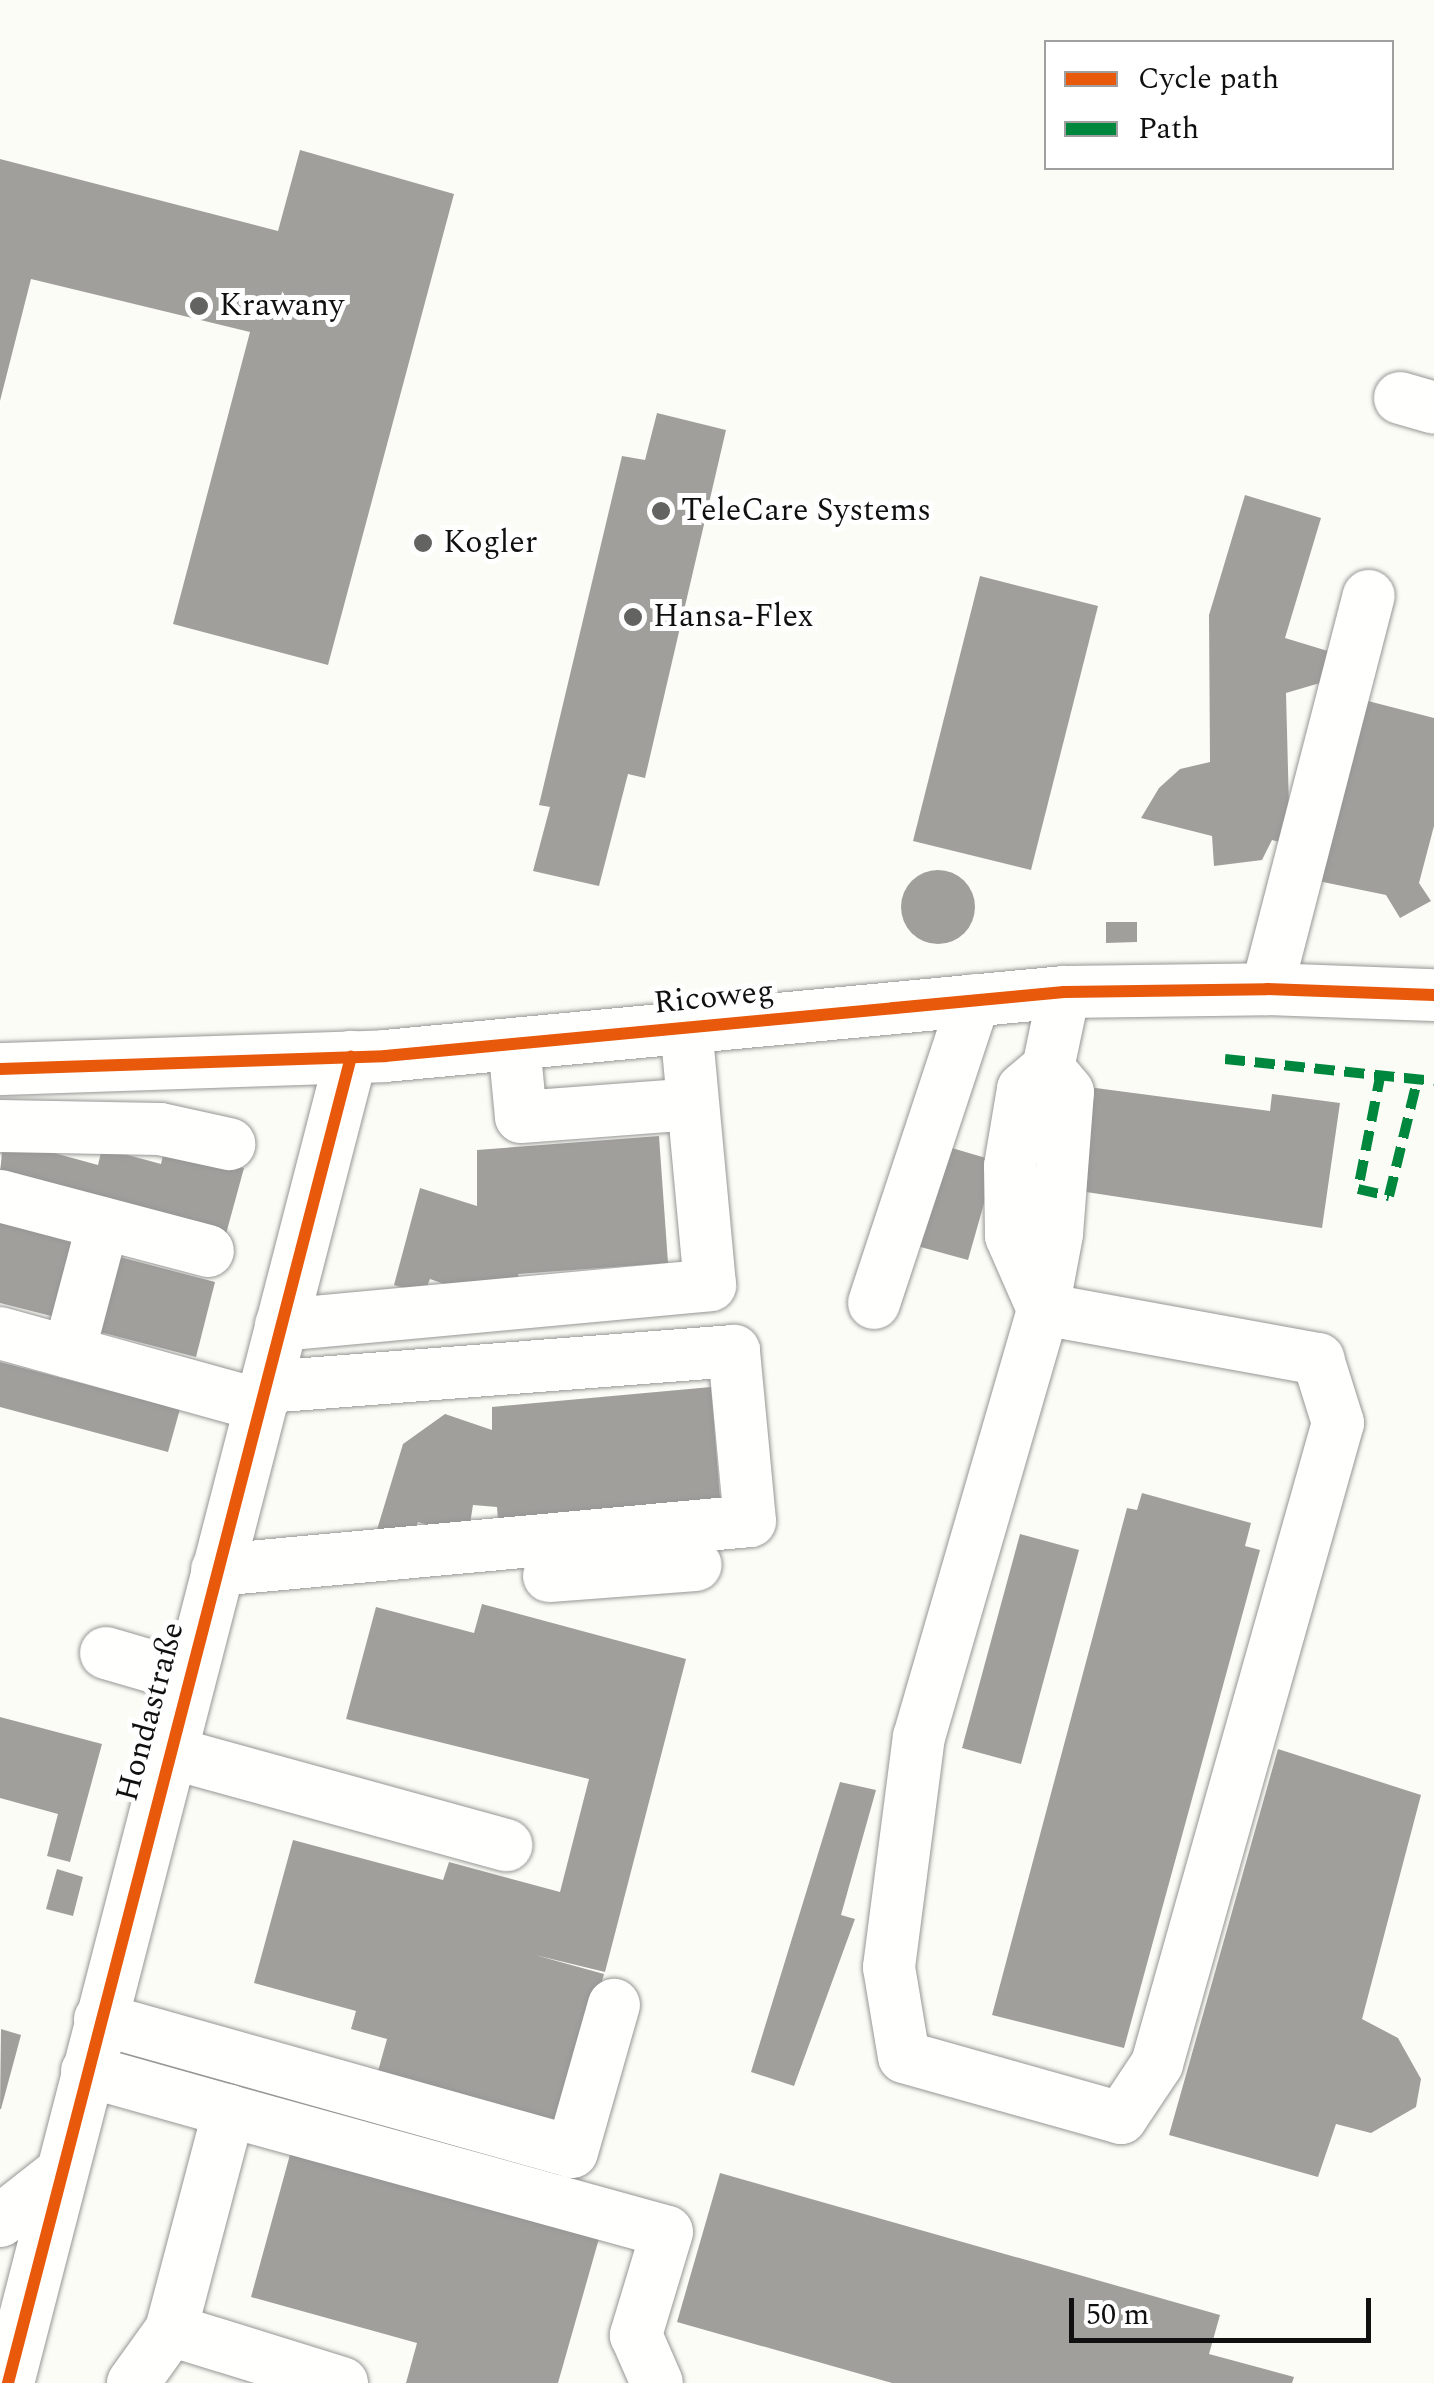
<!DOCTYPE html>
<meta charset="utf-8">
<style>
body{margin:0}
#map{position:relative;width:1434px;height:2383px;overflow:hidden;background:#fcfcf7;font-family:Spectral,serif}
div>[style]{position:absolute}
.building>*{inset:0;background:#a09f9c}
.round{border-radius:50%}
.roads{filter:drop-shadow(0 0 2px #969694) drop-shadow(0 0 2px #969694)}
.minor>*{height:52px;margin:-26px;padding:0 26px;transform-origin:26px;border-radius:26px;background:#fffffe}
.quiet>*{height:10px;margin-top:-5px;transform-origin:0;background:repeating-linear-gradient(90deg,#00873e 0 20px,transparent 0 30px)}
.cycleway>*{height:12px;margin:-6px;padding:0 6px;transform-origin:6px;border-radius:6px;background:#e8590c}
.dots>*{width:28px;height:28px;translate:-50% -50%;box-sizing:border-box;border:5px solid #fff;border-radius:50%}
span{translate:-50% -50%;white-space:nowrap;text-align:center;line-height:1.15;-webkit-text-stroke:10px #fff;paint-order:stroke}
.poi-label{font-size:32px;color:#101010}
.left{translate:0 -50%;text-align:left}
.street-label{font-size:32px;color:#101010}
.legend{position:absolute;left:1044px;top:40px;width:350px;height:130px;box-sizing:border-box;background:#fff;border:2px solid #9f9f9f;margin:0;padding:12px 18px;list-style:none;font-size:30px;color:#101010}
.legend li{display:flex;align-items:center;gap:20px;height:50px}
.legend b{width:50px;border:2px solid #9f9f9f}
.scale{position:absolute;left:1069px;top:2298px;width:302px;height:45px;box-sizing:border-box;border:5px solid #101010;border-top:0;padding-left:12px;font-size:30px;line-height:35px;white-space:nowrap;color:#101010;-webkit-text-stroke:8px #fff;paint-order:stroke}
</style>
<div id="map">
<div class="building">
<i style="clip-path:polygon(300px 150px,454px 194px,328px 665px,173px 624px,250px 332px,31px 279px,0 401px,0 159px,278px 231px)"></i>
<i style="clip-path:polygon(657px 413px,726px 430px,645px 778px,628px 774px,599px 886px,533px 871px,550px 807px,539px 805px,622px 456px,645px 460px)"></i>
<i style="clip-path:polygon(1245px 495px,1321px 518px,1285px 638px,1341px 655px,1320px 683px,1286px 693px,1290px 845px,1272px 840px,1262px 860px,1214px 866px,1212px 836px,1141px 818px,1159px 788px,1180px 769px,1210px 762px,1209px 615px)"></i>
<i style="clip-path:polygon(980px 576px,1098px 606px,1031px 870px,913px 841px)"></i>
<i style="clip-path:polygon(1368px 701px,1434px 718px,1434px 826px,1419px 883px,1431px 901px,1400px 918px,1386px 895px,1318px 881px)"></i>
<i class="round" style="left:901px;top:870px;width:74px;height:74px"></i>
<i style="clip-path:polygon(1106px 922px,1137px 922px,1137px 942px,1106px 943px)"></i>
<i style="clip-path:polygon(1088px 1087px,1270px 1111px,1272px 1094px,1340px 1103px,1322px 1228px,1073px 1190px)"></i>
<i style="clip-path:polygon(659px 1136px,668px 1263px,518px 1274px,523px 1296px,484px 1298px,430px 1279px,424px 1294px,394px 1285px,420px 1188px,477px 1206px,477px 1150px)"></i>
<i style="clip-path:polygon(3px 1139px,98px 1165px,102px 1148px,161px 1164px,165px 1147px,244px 1168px,226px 1234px,0 1175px)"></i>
<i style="clip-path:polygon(935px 1143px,996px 1161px,968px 1260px,906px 1243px)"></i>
<i style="clip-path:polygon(0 1223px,83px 1245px,63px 1319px,0 1303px)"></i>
<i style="clip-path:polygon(116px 1256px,215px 1282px,196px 1357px,96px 1331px)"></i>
<i style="clip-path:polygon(0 1362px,180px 1409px,168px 1452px,0 1407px)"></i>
<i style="clip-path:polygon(711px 1387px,721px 1510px,499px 1533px,497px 1507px,473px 1505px,468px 1537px,418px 1522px,409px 1543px,376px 1533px,403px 1444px,445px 1414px,492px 1430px,492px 1407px)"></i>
<i style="clip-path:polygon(1142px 1493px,1251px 1523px,1245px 1546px,1260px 1550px,1124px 2048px,992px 2015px,1127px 1508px,1137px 1510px)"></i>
<i style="clip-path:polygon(1020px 1534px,1079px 1550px,1021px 1764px,962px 1748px)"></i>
<i style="clip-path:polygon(482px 1604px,686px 1659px,605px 1972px,535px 1955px,604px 1974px,561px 2132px,375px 2082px,387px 2039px,351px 2029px,356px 2011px,254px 1983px,293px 1840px,443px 1880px,449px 1862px,560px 1892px,589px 1779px,346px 1719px,376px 1607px,474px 1633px)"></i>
<i style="clip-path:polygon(0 1717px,102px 1744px,70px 1862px,47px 1856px,58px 1814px,0 1798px)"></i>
<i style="clip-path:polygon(1278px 1749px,1421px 1795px,1362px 2019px,1398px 2038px,1421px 2079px,1416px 2107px,1371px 2133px,1336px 2124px,1318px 2177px,1169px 2135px)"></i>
<i style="clip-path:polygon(840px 1782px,876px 1790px,841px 1915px,855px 1919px,794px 2086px,751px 2072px)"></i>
<i style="clip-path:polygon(57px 1869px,83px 1877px,73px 1916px,46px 1909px)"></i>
<i style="clip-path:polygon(1px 2029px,21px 2035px,1px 2109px,0 2109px)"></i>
<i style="clip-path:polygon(294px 2140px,602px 2228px,558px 2383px,406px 2383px,417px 2343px,251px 2297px)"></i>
<i style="clip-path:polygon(720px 2173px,1220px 2315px,1209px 2354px,1294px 2377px,1292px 2383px,892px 2383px,677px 2322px)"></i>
</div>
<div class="roads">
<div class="minor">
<i style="left:1400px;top:398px;width:35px;rotate:16deg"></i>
<i style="left:1267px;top:989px;width:406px;rotate:-75.5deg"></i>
<i style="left:514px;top:1044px;width:73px;rotate:84.5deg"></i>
<i style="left:521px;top:1117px;width:172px;rotate:-4.3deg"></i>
<i style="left:0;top:1069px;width:385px;rotate:-1.9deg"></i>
<i style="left:385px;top:1056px;width:682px;rotate:-5.38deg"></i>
<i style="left:1064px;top:992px;width:203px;rotate:-0.8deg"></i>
<i style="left:1267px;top:989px;width:167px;rotate:2.1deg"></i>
<i style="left:0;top:1126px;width:160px;rotate:1.1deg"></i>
<i style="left:160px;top:1129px;width:71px;rotate:12.3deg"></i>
<i style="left:0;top:1196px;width:215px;rotate:14.8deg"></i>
<i style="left:874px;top:1303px;width:319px;rotate:-71.7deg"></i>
<i style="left:1043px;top:1309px;width:280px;rotate:10.3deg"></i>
<i style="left:1318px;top:1359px;width:67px;rotate:72.6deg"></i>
<i style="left:1338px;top:1423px;width:666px;rotate:105.77deg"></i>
<i style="left:1157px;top:2064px;width:65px;rotate:123.7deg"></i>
<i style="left:1121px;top:2118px;width:225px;rotate:-164.3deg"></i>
<i style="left:904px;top:2057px;width:91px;rotate:-99.5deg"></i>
<i style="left:889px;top:1967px;width:232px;rotate:-82.6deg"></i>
<i style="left:919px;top:1737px;width:446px;rotate:-73.8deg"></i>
<i style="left:1043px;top:1309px;width:76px;rotate:-79.4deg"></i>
<i style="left:1057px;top:1234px;width:142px;rotate:-85.6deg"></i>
<i style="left:1068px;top:1092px;width:31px;rotate:-130deg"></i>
<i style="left:1043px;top:1309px;width:80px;rotate:-113.7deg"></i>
<i style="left:1011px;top:1236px;width:70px;rotate:-90.8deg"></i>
<i style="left:1010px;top:1166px;width:78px;rotate:-80.4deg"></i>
<i style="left:1023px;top:1089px;width:33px;rotate:-40deg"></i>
<i style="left:1048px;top:1068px;width:78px;rotate:-78.1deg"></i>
<i style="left:281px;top:1325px;width:431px;rotate:-5.3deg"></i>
<i style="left:710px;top:1285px;width:258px;rotate:-95.3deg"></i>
<i style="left:0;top:1333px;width:270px;rotate:15.5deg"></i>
<i style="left:69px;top:1352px;width:133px;rotate:-75.2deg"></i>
<i style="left:217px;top:1570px;width:535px;rotate:-5.25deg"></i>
<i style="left:750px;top:1521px;width:171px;rotate:-95.4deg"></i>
<i style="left:734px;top:1351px;width:471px;rotate:175.6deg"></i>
<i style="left:549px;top:1576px;width:147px;rotate:-4.3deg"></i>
<i style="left:106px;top:1653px;width:85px;rotate:16.3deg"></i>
<i style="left:168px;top:1752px;width:351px;rotate:15.4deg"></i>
<i style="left:100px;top:2019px;width:490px;rotate:15.7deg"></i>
<i style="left:572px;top:2152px;width:153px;rotate:-74.1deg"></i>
<i style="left:87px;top:2071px;width:148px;rotate:15.7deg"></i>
<i style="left:0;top:2221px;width:78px;rotate:-38.2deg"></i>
<i style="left:8px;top:2383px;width:1370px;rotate:-75.5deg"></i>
<i style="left:133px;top:2383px;width:65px;rotate:-54.4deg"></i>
<i style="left:342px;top:2383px;width:179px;rotate:-162.8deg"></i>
<i style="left:171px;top:2330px;width:227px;rotate:-75.2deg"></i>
<i style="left:229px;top:2111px;width:454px;rotate:15.4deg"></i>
<i style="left:667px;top:2232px;width:108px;rotate:106.8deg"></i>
<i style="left:636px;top:2335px;width:52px;rotate:66.4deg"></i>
</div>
</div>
<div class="quiet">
<i style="left:1225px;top:1059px;width:210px;rotate:6deg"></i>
<i style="left:1381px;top:1072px;width:119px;rotate:101.1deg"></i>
<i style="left:1358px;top:1189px;width:32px;rotate:13deg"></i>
<i style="left:1389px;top:1196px;width:122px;rotate:-76.3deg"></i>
</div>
<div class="cycleway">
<i style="left:0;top:1069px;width:385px;rotate:-1.9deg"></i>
<i style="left:385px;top:1056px;width:682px;rotate:-5.38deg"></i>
<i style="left:1064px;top:992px;width:203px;rotate:-0.8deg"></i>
<i style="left:1267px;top:989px;width:167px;rotate:2.1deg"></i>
<i style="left:8px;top:2383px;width:1370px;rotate:-75.5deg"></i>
</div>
<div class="dots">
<i style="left:199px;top:306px;background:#636361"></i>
<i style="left:661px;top:511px;background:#636361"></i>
<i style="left:423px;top:543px;background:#636361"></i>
<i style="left:633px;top:617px;background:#636361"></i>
</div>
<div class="poi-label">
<span class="left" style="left:219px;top:306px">Krawany</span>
<span class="left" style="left:681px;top:511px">TeleCare Systems</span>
<span class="left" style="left:443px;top:543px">Kogler</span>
<span class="left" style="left:653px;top:617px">Hansa-Flex</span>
</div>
<div class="street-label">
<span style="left:714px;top:998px;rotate:-6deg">Ricoweg</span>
<span style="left:151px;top:1712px;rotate:-75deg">Hondastraße</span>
</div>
<ul class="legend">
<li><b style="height:12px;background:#e8590c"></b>Cycle path</li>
<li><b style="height:12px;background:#00873e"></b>Path</li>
</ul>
<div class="scale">50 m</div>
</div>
